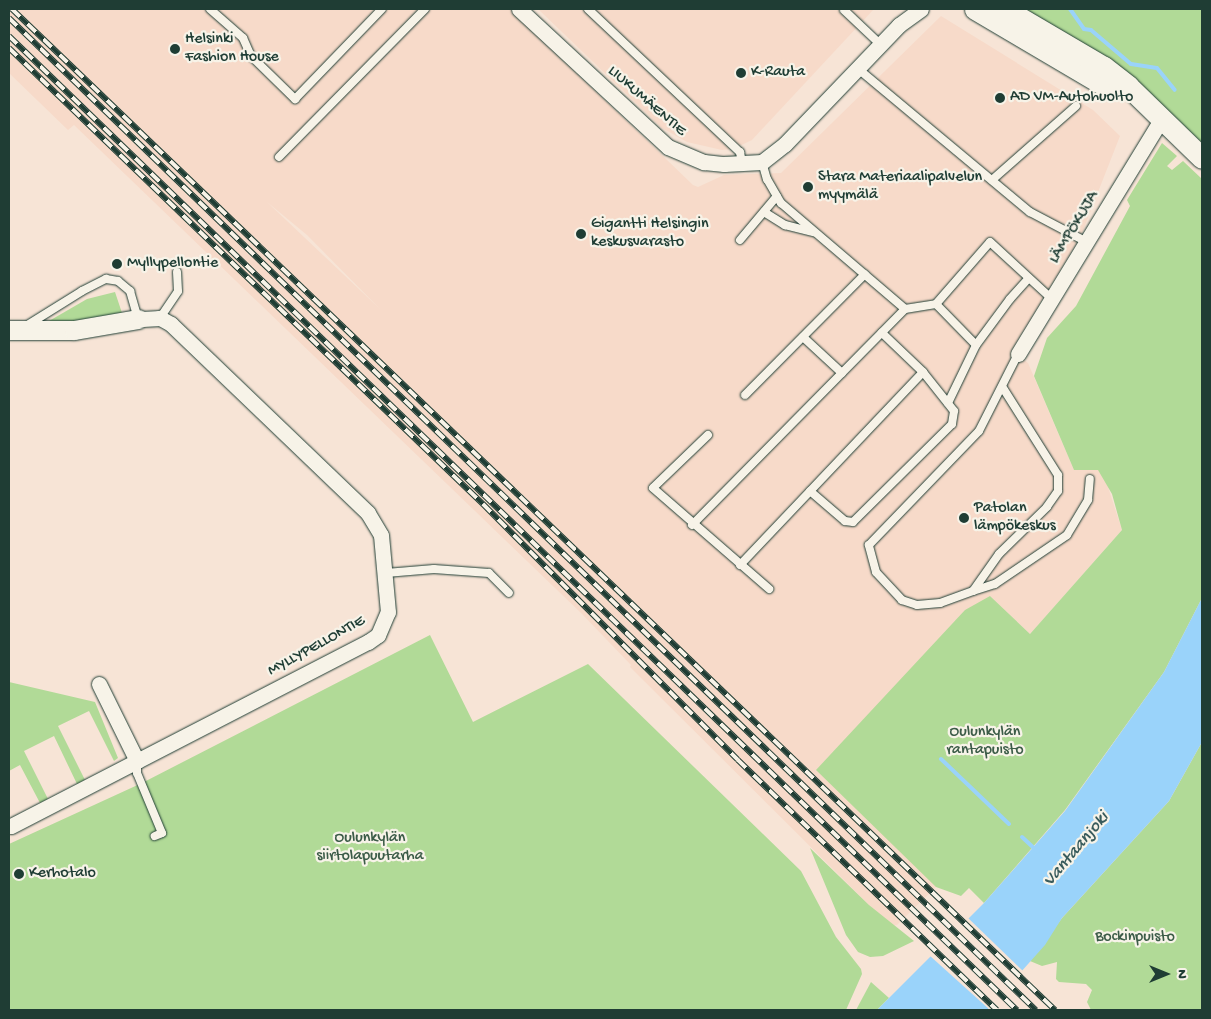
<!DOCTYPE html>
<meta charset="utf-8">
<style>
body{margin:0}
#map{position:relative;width:1211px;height:1019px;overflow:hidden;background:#f7e4d6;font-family:"Gochi Hand",sans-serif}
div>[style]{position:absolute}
.built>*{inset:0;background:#f7dac9}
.green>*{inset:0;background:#b1da97}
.water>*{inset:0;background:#9ad3fa}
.pier>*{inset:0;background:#f7e4d6}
.stream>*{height:4px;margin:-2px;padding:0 2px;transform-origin:2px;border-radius:2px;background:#9ad3fa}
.roads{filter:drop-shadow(0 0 1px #1f3d34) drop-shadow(0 0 1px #1f3d34)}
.service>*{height:8px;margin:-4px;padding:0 4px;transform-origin:4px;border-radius:4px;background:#f7f3e8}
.minor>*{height:15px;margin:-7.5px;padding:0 7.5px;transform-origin:7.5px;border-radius:7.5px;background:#f7f3e8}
.tertiary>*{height:19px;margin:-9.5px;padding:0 9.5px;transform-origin:9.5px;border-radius:9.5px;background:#f7f3e8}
.secondary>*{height:21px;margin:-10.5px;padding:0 10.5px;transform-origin:10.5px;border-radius:10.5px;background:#f7f3e8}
.rail>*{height:5.5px;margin-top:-2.75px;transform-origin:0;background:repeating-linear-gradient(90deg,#f7f3e8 0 11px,#1f3d34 0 22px);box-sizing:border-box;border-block:1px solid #1f3d34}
.dots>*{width:14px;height:14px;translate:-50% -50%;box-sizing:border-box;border:2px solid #f7f3e8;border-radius:50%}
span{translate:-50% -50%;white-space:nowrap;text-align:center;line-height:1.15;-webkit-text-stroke:4.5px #f7f3e8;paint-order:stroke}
.poi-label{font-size:16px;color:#1f3d34}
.left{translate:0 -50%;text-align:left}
.street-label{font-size:16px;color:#1f3d34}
.park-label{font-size:16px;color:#3c5c48}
.water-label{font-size:18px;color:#385b5c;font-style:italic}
.frame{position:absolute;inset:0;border:10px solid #1f3d34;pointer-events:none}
.north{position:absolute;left:1141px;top:949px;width:50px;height:50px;-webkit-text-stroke:4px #f7f3e8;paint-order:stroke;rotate:90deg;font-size:14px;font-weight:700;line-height:20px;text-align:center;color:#1f3d34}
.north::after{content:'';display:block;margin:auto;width:18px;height:22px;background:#1f3d34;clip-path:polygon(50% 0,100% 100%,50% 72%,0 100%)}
</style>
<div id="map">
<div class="built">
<i style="clip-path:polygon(evenodd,9px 9px,510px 9px,693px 185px,698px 187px,724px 175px,781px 173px,941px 16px,1093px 110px,1120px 136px,1080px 238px,1012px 350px,1028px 363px,1074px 470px,1098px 469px,1107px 484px,1122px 530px,1030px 634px,990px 596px,952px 855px,936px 887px,897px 925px,893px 926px,869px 905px,630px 667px,631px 665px,581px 613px,74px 125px,68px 130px,9px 73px,9px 9px,267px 202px,307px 235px,380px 309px,267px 202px)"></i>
<i style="clip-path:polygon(538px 9px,874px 9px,752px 140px,733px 149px,722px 150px,687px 142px,662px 128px)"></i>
</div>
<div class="green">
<i style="clip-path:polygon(1016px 9px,1202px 9px,1202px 143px,1189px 131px)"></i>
<i style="clip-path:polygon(1162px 143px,1177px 156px,1167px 166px,1172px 170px,1183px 161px,1202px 179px,1202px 598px,1164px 672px,1065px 810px,984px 903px,969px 888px,961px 896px,936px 887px,816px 770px,965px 610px,990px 596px,1030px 634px,1122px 530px,1112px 494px,1098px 470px,1074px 470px,1034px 376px,1047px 338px,1076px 306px,1130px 206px,1127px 200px)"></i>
<i style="clip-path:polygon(115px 292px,122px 313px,82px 323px,49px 321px,87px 299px)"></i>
<i style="clip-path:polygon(430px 635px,473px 722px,588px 664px,801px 871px,836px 937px,861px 969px,862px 974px,846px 1010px,9px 1010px,9px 844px,142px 783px)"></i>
<i style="clip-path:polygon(9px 682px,95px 702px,118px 758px,114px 761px,89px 711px,58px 726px,85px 780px,77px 784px,54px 736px,24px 751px,48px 799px,40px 803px,20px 765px,9px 771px)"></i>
<i style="clip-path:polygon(1202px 742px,1202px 1010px,1091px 1010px,1087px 1002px,1092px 990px,1086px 984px,1059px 982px,1056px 979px,1057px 962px,1042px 966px,1030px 961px,1062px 918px,1169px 801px)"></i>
<i style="clip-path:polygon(810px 848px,869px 905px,914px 941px,883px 956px,870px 957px,858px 952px,846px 935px)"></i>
<i style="clip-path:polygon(871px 982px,889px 998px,877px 1010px,856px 1010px)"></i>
</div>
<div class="water">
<i style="clip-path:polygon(1202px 598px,1202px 742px,1169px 801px,1062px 918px,1045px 945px,987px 1010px,877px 1010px,984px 903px,1065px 811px,1164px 672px)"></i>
</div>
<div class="pier">
<i style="clip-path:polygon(967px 917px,1024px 972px,990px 1010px,929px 955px)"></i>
</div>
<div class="stream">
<i style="left:1070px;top:9px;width:24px;rotate:55deg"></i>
<i style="left:1084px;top:29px;width:7px;rotate:8deg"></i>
<i style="left:1091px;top:30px;width:52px;rotate:40.4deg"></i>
<i style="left:1131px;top:64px;width:26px;rotate:9deg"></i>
<i style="left:1157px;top:68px;width:28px;rotate:51deg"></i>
<i style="left:941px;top:759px;width:94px;rotate:43.7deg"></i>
<i style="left:1022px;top:837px;width:21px;rotate:43deg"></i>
</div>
<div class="roads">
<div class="service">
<i style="left:210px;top:9px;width:44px;rotate:41.3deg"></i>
<i style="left:243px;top:38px;width:20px;rotate:66deg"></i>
<i style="left:251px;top:56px;width:62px;rotate:44.3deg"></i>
<i style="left:295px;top:99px;width:125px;rotate:-46deg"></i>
<i style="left:588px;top:9px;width:209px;rotate:43.3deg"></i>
<i style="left:740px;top:152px;width:11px;rotate:80deg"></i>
<i style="left:844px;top:10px;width:50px;rotate:43.4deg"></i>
<i style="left:857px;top:68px;width:225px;rotate:39.8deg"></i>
<i style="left:1030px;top:212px;width:64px;rotate:27.8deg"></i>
<i style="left:279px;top:157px;width:208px;rotate:-45.4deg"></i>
<i style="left:762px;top:162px;width:18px;rotate:74deg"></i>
<i style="left:767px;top:179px;width:28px;rotate:60deg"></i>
<i style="left:781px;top:203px;width:163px;rotate:40.5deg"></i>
<i style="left:992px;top:180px;width:112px;rotate:-41.4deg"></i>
<i style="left:764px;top:212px;width:25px;rotate:32deg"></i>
<i style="left:785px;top:225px;width:30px;rotate:14deg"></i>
<i style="left:740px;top:240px;width:57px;rotate:-49.9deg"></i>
<i style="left:936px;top:304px;width:57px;rotate:45.7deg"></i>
<i style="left:160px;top:318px;width:32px;rotate:-56deg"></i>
<i style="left:178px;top:291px;width:19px;rotate:-93deg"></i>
<i style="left:26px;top:326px;width:66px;rotate:-32deg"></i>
<i style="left:82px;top:291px;width:27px;rotate:-27deg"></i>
<i style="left:106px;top:279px;width:12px;rotate:9deg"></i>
<i style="left:118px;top:281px;width:16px;rotate:40deg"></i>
<i style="left:130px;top:291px;width:29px;rotate:74deg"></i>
<i style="left:803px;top:337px;width:53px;rotate:42.7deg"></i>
<i style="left:1003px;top:388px;width:103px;rotate:57.7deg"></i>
<i style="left:1058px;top:475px;width:16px;rotate:90deg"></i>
<i style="left:1058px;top:491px;width:19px;rotate:125deg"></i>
<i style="left:1047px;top:507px;width:67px;rotate:135.6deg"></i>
<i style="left:999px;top:554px;width:45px;rotate:125.1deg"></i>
<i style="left:973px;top:591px;width:35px;rotate:160deg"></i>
<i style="left:940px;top:603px;width:23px;rotate:175deg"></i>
<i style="left:917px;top:605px;width:16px;rotate:-162deg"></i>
<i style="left:902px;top:600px;width:38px;rotate:-133deg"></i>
<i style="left:876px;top:572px;width:28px;rotate:-105deg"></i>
<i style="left:869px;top:545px;width:158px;rotate:-46deg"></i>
<i style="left:979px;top:431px;width:86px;rotate:-63.1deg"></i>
<i style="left:745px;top:395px;width:170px;rotate:-45.2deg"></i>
<i style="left:948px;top:403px;width:64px;rotate:-64.2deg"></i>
<i style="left:976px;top:345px;width:57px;rotate:-53.5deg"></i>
<i style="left:1010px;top:299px;width:28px;rotate:-48deg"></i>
<i style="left:708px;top:435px;width:76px;rotate:136.1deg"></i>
<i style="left:653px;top:488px;width:154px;rotate:41deg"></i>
<i style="left:810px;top:491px;width:46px;rotate:40.6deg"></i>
<i style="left:845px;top:521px;width:8px;rotate:7deg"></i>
<i style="left:853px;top:522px;width:139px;rotate:-44.7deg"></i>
<i style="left:952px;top:424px;width:13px;rotate:-81deg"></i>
<i style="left:954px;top:411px;width:50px;rotate:-128.5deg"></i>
<i style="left:923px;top:372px;width:57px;rotate:-136.4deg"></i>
<i style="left:692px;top:525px;width:303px;rotate:-45.4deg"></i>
<i style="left:905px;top:309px;width:31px;rotate:-9deg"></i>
<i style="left:936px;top:304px;width:82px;rotate:-48.9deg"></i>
<i style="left:990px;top:242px;width:84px;rotate:42.6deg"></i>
<i style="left:740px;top:565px;width:266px;rotate:-46.5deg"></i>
<i style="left:386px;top:573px;width:48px;rotate:-4.8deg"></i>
<i style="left:434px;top:569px;width:55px;rotate:4.2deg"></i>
<i style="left:489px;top:573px;width:28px;rotate:45deg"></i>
<i style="left:973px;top:591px;width:23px;rotate:-18deg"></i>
<i style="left:995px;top:584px;width:87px;rotate:-34.2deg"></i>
<i style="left:1067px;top:535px;width:41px;rotate:-59deg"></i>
<i style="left:1088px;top:500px;width:21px;rotate:-85deg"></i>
<i style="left:137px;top:761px;width:12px;rotate:90deg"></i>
<i style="left:137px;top:773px;width:65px;rotate:67.4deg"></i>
<i style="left:162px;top:833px;width:8px;rotate:157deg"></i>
</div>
<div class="minor">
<i style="left:519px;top:9px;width:203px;rotate:42.8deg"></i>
<i style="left:668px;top:147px;width:39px;rotate:23deg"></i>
<i style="left:704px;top:162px;width:20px;rotate:6deg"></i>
<i style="left:724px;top:164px;width:38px;rotate:-3deg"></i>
<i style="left:762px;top:162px;width:29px;rotate:-38deg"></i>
<i style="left:785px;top:144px;width:165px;rotate:-46.2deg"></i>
<i style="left:899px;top:25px;width:27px;rotate:-36deg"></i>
<i style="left:1018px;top:354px;width:274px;rotate:-58.6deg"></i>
<i style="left:99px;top:684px;width:86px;rotate:63.7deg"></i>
<i style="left:11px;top:826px;width:402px;rotate:-27.3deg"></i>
<i style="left:368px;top:642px;width:12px;rotate:-35deg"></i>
<i style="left:378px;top:635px;width:25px;rotate:-67deg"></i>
<i style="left:388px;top:612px;width:77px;rotate:-95.2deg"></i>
<i style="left:381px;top:535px;width:26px;rotate:-121deg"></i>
<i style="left:368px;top:513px;width:273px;rotate:-136.2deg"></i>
<i style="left:171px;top:324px;width:13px;rotate:-151deg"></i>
<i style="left:160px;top:318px;width:22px;rotate:177deg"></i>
</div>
<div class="tertiary">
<i style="left:9px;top:330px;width:65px"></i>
<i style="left:74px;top:330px;width:65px;rotate:-9.8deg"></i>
</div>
<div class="secondary">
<i style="left:975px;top:9px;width:156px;rotate:30.5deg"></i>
<i style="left:1005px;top:9px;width:115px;rotate:30.4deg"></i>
<i style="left:1104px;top:67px;width:31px;rotate:38deg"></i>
<i style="left:1128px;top:86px;width:103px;rotate:44.2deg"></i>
</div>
</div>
<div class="rail">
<i style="left:12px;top:9px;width:1446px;rotate:43.82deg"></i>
<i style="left:9px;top:18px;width:1428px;rotate:44.01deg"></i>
<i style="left:9px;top:36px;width:1402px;rotate:44.02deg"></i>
<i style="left:9px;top:48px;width:658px;rotate:43.89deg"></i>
<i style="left:483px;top:504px;width:361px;rotate:45.1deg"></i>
<i style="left:738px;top:760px;width:360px;rotate:44deg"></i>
</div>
<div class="dots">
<i style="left:175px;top:49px;background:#1f3d34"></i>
<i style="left:741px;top:73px;background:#1f3d34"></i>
<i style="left:1000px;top:98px;background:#1f3d34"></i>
<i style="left:808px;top:187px;background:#1f3d34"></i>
<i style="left:581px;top:234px;background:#1f3d34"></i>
<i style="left:117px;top:264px;background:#1f3d34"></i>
<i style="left:964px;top:518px;background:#1f3d34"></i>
<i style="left:19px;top:874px;background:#1f3d34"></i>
</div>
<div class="poi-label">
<span class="left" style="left:185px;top:49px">Helsinki<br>Fashion House</span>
<span class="left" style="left:751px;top:73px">K-Rauta</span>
<span class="left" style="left:1010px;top:98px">AD VM-Autohuolto</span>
<span class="left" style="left:818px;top:187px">Stara Materiaalipalvelun<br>myymälä</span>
<span class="left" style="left:591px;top:234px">Gigantti Helsingin<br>keskusvarasto</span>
<span class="left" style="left:127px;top:264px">Myllypellontie</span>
<span class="left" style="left:974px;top:518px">Patolan<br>lämpökeskus</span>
<span class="left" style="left:29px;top:874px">Kerhotalo</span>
</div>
<div class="street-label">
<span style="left:646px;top:102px;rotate:41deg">LIUKUMÄENTIE</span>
<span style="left:1075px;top:228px;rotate:-59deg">LÄMPÖKUJA</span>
<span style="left:317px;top:647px;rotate:-29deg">MYLLYPELLONTIE</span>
</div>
<div class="park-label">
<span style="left:985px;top:742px">Oulunkylän<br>rantapuisto</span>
<span style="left:370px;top:848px">Oulunkylän<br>siirtolapuutarha</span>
<span style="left:1135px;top:938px">Bockinpuisto</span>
</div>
<div class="water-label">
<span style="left:1077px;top:850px;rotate:-50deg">Vantaanjoki</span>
</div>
<div class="frame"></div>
<div class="north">N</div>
</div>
